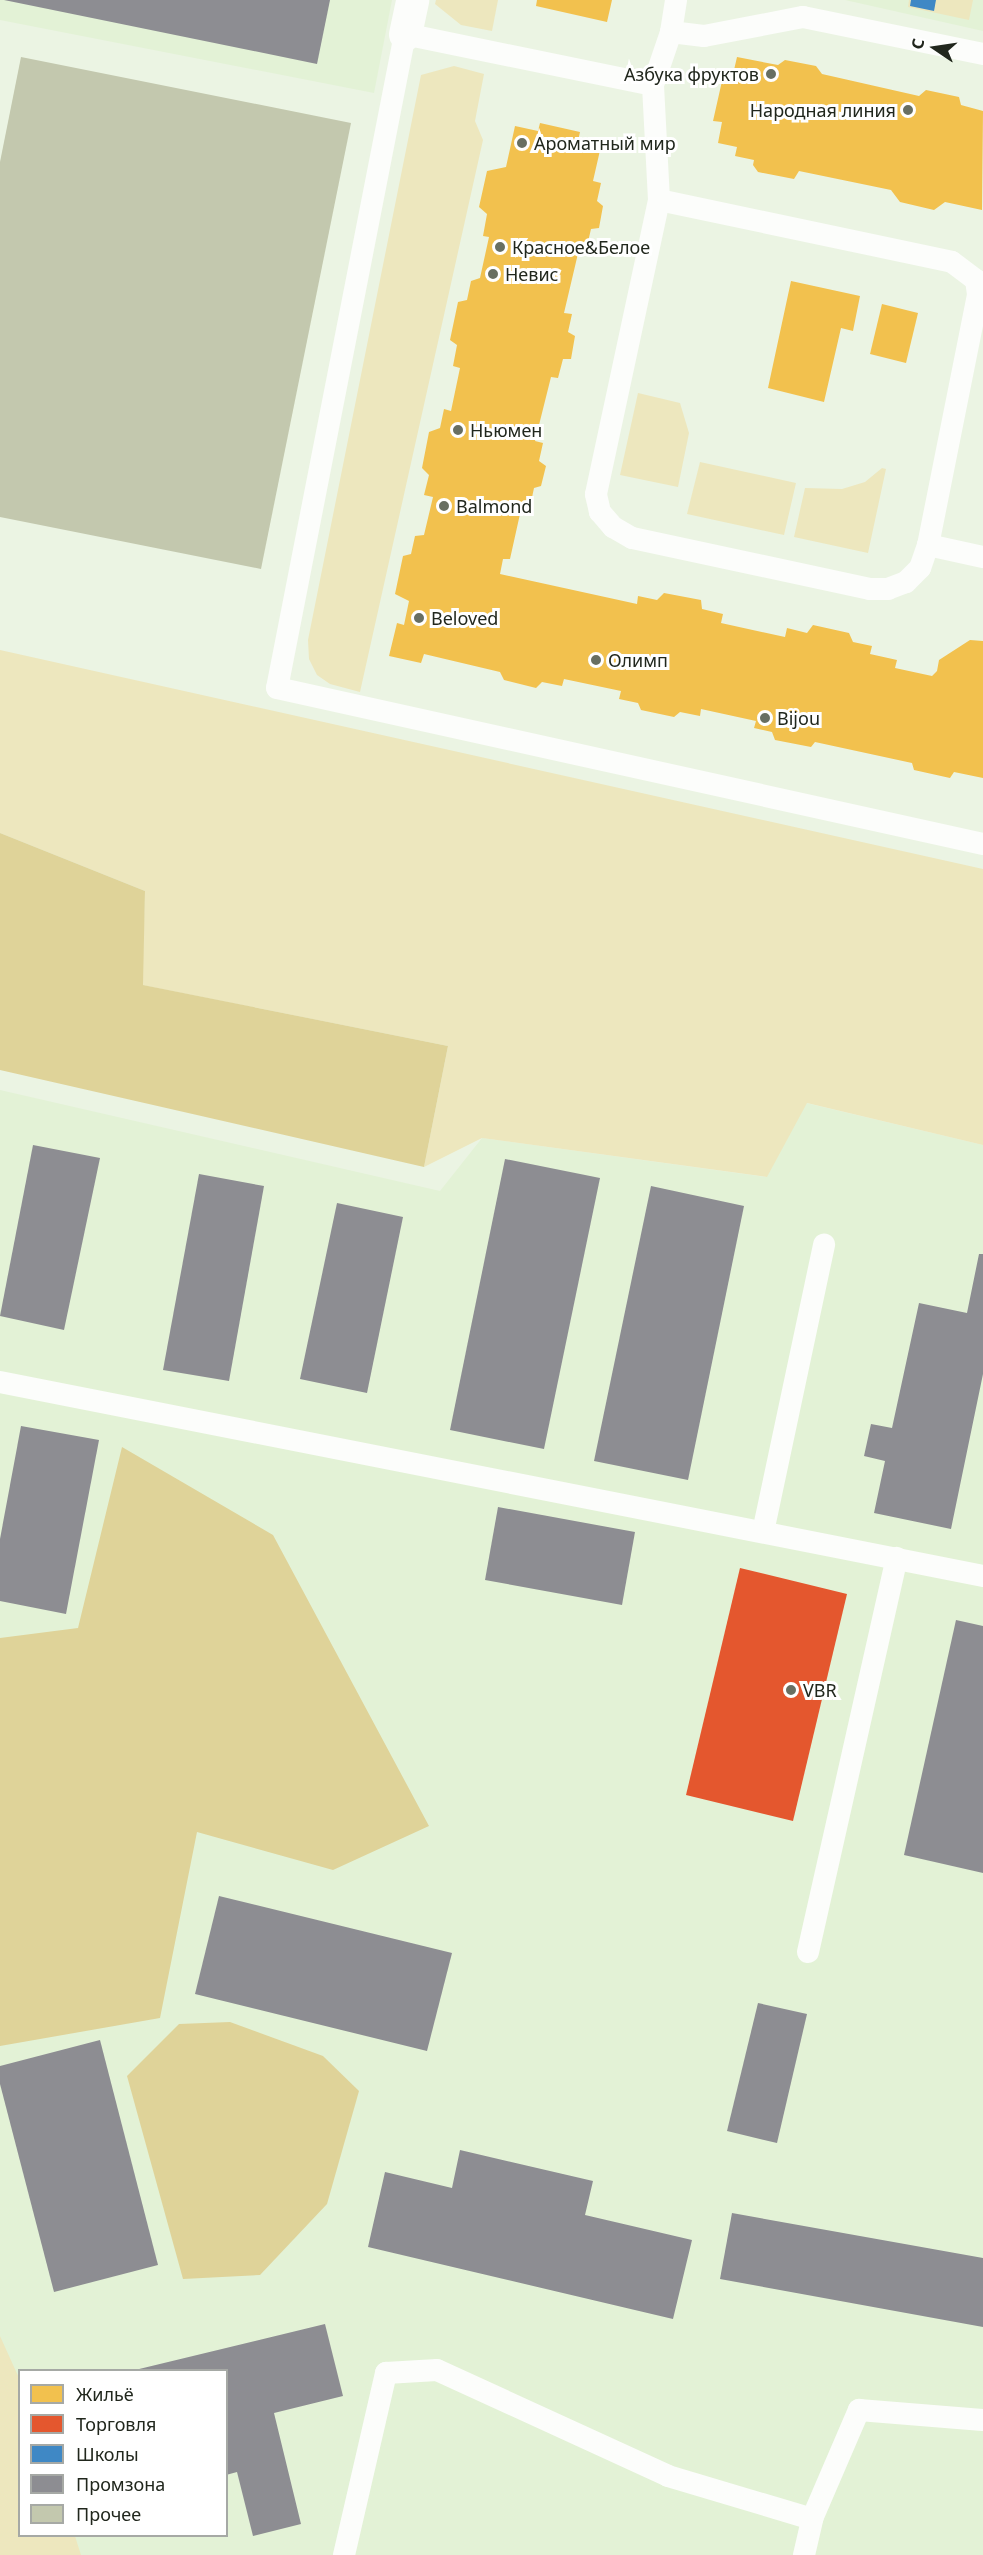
<!DOCTYPE html>
<meta charset="utf-8">
<style>
body{margin:0}
#map{position:relative;width:983px;height:2555px;overflow:hidden;background:#ebf4e3;font-family:"Noto Sans",sans-serif}
div>[style]{position:absolute}
.built>*{inset:0;background:#e3f2d6}
.green>*{inset:0;background:#ede7be}
.forest>*{inset:0;background:#dfd399}
.homes>*{inset:0;background:#f2c14e}
.shops>*{inset:0;background:#e4572e}
.schools>*{inset:0;background:#3f88c5}
.industry>*{inset:0;background:#8d8d92}
.building>*{inset:0;background:#c3c8ae}
.lane>*{height:22px;margin:-11px;padding:0 11px;transform-origin:11px;border-radius:11px;background:#fcfdfb}
.street>*{height:33px;margin:-16.5px;padding:0 16.5px;transform-origin:16.5px;border-radius:16.5px;background:#fcfdfb}
.dots>*{width:16px;height:16px;translate:-50% -50%;box-sizing:border-box;border:3px solid #fff;border-radius:50%}
span{translate:-50% -50%;white-space:nowrap;text-align:center;line-height:1.15;-webkit-text-stroke:6px #fff;paint-order:stroke}
.poi-label{font-size:18px;color:#21271d}
.right{translate:-100% -50%;text-align:right}
.left{translate:0 -50%;text-align:left}
.legend{position:absolute;left:18px;top:2369px;width:210px;height:168px;box-sizing:border-box;background:#fff;border:2px solid #a6a9a5;margin:0;padding:8px 10px;list-style:none;font-size:18px;color:#21271d}
.legend li{display:flex;align-items:center;gap:12px;height:30px}
.legend b{width:30px;border:2px solid #a6a9a5}
.north{position:absolute;left:905px;top:18px;width:60px;height:60px;-webkit-text-stroke:4px #fff;paint-order:stroke;rotate:283deg;font-size:16px;font-weight:700;line-height:24px;text-align:center;color:#21271d}
.north::after{content:'';display:block;margin:auto;width:21px;height:27px;background:#21271d;clip-path:polygon(50% 0,100% 100%,50% 72%,0 100%)}
</style>
<div id="map">
<div class="built">
<i style="clip-path:polygon(0 0,392px 0,374px 93px,0 20px)"></i>
<i style="clip-path:polygon(845px 0,983px 0,983px 31px)"></i>
<i style="clip-path:polygon(evenodd,0 1090px,440px 1191px,482px 1138px,766px 1177px,806px 1103px,983px 1145px,983px 2555px,0 2555px,0 1090px,20px 2370px,226px 2370px,226px 2536px,20px 2536px,20px 2370px)"></i>
</div>
<div class="green">
<i style="clip-path:polygon(436px 0,498px 0,492px 31px,461px 25px,435px 4px)"></i>
<i style="clip-path:polygon(909px 0,973px 0,969px 20px,908px 7px)"></i>
<i style="clip-path:polygon(454px 66px,484px 74px,475px 121px,483px 140px,360px 692px,330px 684px,317px 675px,309px 659px,308px 640px,421px 75px)"></i>
<i style="clip-path:polygon(638px 393px,680px 403px,689px 433px,678px 487px,620px 475px)"></i>
<i style="clip-path:polygon(700px 462px,796px 483px,784px 535px,687px 514px)"></i>
<i style="clip-path:polygon(882px 468px,886px 469px,868px 553px,794px 537px,805px 488px,842px 489px,865px 482px)"></i>
<i style="clip-path:polygon(0 650px,983px 869px,983px 1145px,807px 1103px,767px 1177px,482px 1138px,424px 1167px,448px 1046px,142px 985px,145px 891px,0 833px)"></i>
<i style="clip-path:polygon(0 2336px,19px 2378px,20px 2536px,75px 2536px,81px 2555px,0 2555px)"></i>
</div>
<div class="forest">
<i style="clip-path:polygon(0 833px,145px 891px,143px 985px,448px 1046px,424px 1167px,0 1070px)"></i>
<i style="clip-path:polygon(122px 1447px,273px 1535px,429px 1826px,333px 1870px,197px 1832px,160px 2018px,0 2046px,0 1638px,78px 1628px)"></i>
<i style="clip-path:polygon(230px 2022px,323px 2056px,359px 2091px,327px 2204px,260px 2275px,183px 2279px,127px 2076px,179px 2024px)"></i>
</div>
<div class="homes">
<i style="clip-path:polygon(537px 0,612px 0,607px 22px,536px 6px)"></i>
<i style="clip-path:polygon(737px 57px,778px 65px,785px 60px,816px 66px,822px 74px,919px 96px,926px 90px,959px 97px,961px 105px,983px 111px,982px 210px,945px 202px,934px 210px,900px 202px,891px 190px,799px 171px,794px 179px,758px 172px,753px 165px,754px 160px,735px 156px,737px 147px,718px 143px,722px 122px,713px 121px,722px 81px,731px 83px)"></i>
<i style="clip-path:polygon(540px 123px,580px 132px,578px 141px,601px 146px,593px 181px,601px 183px,597px 201px,603px 206px,599px 228px,591px 229px,587px 246px,580px 245px,564px 313px,572px 314px,568px 332px,575px 336px,571px 359px,563px 359px,558px 378px,551px 377px,535px 441px,543px 443px,539px 461px,546px 466px,541px 486px,534px 488px,530px 507px,522px 505px,510px 559px,503px 559px,500px 574px,637px 604px,638px 596px,657px 600px,664px 593px,701px 600px,702px 609px,723px 614px,721px 623px,785px 637px,787px 628px,807px 633px,813px 625px,849px 633px,853px 642px,872px 646px,870px 654px,897px 660px,895px 668px,932px 676px,937px 671px,939px 660px,970px 640px,983px 641px,983px 778px,954px 772px,950px 778px,914px 770px,912px 763px,815px 742px,811px 747px,775px 740px,772px 732px,754px 728px,756px 721px,701px 709px,700px 716px,680px 712px,674px 717px,641px 710px,638px 703px,619px 699px,621px 691px,564px 679px,562px 686px,542px 682px,536px 688px,504px 680px,500px 672px,424px 654px,421px 663px,389px 656px,397px 623px,404px 625px,409px 601px,395px 594px,403px 556px,411px 554px,415px 536px,424px 535px,433px 497px,424px 495px,429px 475px,422px 468px,429px 432px,440px 428px,444px 409px,451px 411px,460px 368px,453px 366px,457px 345px,450px 340px,458px 302px,467px 300px,471px 281px,480px 278px,489px 237px,483px 236px,487px 214px,479px 207px,487px 171px,506px 167px,515px 126px,538px 131px)"></i>
<i style="clip-path:polygon(791px 281px,860px 296px,853px 331px,841px 328px,824px 402px,768px 388px)"></i>
<i style="clip-path:polygon(882px 304px,918px 313px,906px 363px,870px 354px)"></i>
</div>
<div class="shops">
<i style="clip-path:polygon(740px 1568px,847px 1594px,793px 1821px,686px 1795px)"></i>
</div>
<div class="schools">
<i style="clip-path:polygon(911px 0,936px 0,934px 11px,910px 6px)"></i>
</div>
<div class="industry">
<i style="clip-path:polygon(4px 0,330px 0,317px 64px)"></i>
<i style="clip-path:polygon(33px 1145px,100px 1158px,64px 1330px,0 1316px)"></i>
<i style="clip-path:polygon(505px 1159px,600px 1178px,544px 1449px,450px 1430px)"></i>
<i style="clip-path:polygon(199px 1174px,264px 1186px,229px 1381px,163px 1370px)"></i>
<i style="clip-path:polygon(651px 1186px,744px 1206px,688px 1480px,594px 1461px)"></i>
<i style="clip-path:polygon(337px 1203px,403px 1217px,367px 1393px,300px 1379px)"></i>
<i style="clip-path:polygon(979px 1254px,983px 1254px,983px 1374px,951px 1529px,874px 1513px,885px 1461px,864px 1456px,871px 1424px,892px 1428px,919px 1303px,967px 1313px)"></i>
<i style="clip-path:polygon(21px 1426px,99px 1440px,66px 1614px,0 1601px,0 1539px)"></i>
<i style="clip-path:polygon(498px 1507px,635px 1532px,622px 1605px,485px 1580px)"></i>
<i style="clip-path:polygon(956px 1620px,983px 1626px,983px 1873px,904px 1855px)"></i>
<i style="clip-path:polygon(219px 1896px,452px 1953px,427px 2051px,195px 1994px)"></i>
<i style="clip-path:polygon(758px 2003px,807px 2014px,777px 2143px,727px 2131px)"></i>
<i style="clip-path:polygon(100px 2040px,158px 2265px,54px 2292px,0 2084px,0 2066px)"></i>
<i style="clip-path:polygon(460px 2150px,593px 2181px,585px 2215px,692px 2240px,673px 2319px,368px 2247px,385px 2172px,452px 2188px)"></i>
<i style="clip-path:polygon(732px 2213px,983px 2258px,983px 2327px,720px 2279px)"></i>
<i style="clip-path:polygon(325px 2324px,343px 2396px,274px 2413px,301px 2524px,253px 2536px,237px 2472px,226px 2475px,226px 2370px,135px 2370px)"></i>
</div>
<div class="building">
<i style="clip-path:polygon(21px 57px,351px 123px,261px 569px,0 517px,0 162px)"></i>
</div>
<div class="lane">
<i style="left:671px;top:32px;width:32px;rotate:-81deg"></i>
<i style="left:653px;top:85px;width:56px;rotate:-71.2deg"></i>
<i style="left:671px;top:32px;width:33px;rotate:7deg"></i>
<i style="left:704px;top:36px;width:101px;rotate:-10.9deg"></i>
<i style="left:803px;top:17px;width:184px;rotate:11.6deg"></i>
<i style="left:659px;top:200px;width:299px;rotate:11.9deg"></i>
<i style="left:952px;top:262px;width:30px;rotate:37deg"></i>
<i style="left:976px;top:280px;width:15px;rotate:82deg"></i>
<i style="left:978px;top:295px;width:255px;rotate:101.3deg"></i>
<i style="left:928px;top:545px;width:24px;rotate:109deg"></i>
<i style="left:920px;top:568px;width:20px;rotate:135deg"></i>
<i style="left:906px;top:582px;width:19px;rotate:159deg"></i>
<i style="left:888px;top:589px;width:18px;rotate:180deg"></i>
<i style="left:870px;top:589px;width:243px;rotate:-167.9deg"></i>
<i style="left:632px;top:538px;width:22px;rotate:-150deg"></i>
<i style="left:613px;top:527px;width:20px;rotate:-131deg"></i>
<i style="left:600px;top:512px;width:18px;rotate:-103deg"></i>
<i style="left:596px;top:494px;width:301px;rotate:-77.9deg"></i>
<i style="left:659px;top:200px;width:115px;rotate:-93deg"></i>
<i style="left:653px;top:85px;width:253px;rotate:-168.4deg"></i>
<i style="left:405px;top:34px;width:666px;rotate:101.07deg"></i>
<i style="left:277px;top:688px;width:723px;rotate:12.46deg"></i>
<i style="left:928px;top:545px;width:56px;rotate:12.3deg"></i>
<i style="left:0;top:1382px;width:1002px;rotate:11.16deg"></i>
<i style="left:763px;top:1532px;width:294px;rotate:-78deg"></i>
<i style="left:808px;top:1952px;width:404px;rotate:-77.3deg"></i>
<i style="left:344px;top:2555px;width:187px;rotate:-77deg"></i>
<i style="left:386px;top:2373px;width:51px;rotate:-3.4deg"></i>
<i style="left:437px;top:2370px;width:254px;rotate:24.6deg"></i>
<i style="left:668px;top:2476px;width:150px;rotate:16.6deg"></i>
<i style="left:804px;top:2555px;width:37px;rotate:-77deg"></i>
<i style="left:812px;top:2519px;width:119px;rotate:-66.7deg"></i>
<i style="left:859px;top:2410px;width:124px;rotate:4.6deg"></i>
</div>
<div class="street">
<i style="left:405px;top:34px;width:35px;rotate:-78deg"></i>
</div>
<div class="dots">
<i style="left:771px;top:74px;background:#686f62"></i>
<i style="left:908px;top:110px;background:#686f62"></i>
<i style="left:522px;top:143px;background:#686f62"></i>
<i style="left:500px;top:247px;background:#686f62"></i>
<i style="left:493px;top:274px;background:#686f62"></i>
<i style="left:458px;top:430px;background:#686f62"></i>
<i style="left:444px;top:506px;background:#686f62"></i>
<i style="left:419px;top:618px;background:#686f62"></i>
<i style="left:596px;top:660px;background:#686f62"></i>
<i style="left:765px;top:718px;background:#686f62"></i>
<i style="left:791px;top:1690px;background:#686f62"></i>
</div>
<div class="poi-label">
<span class="right" style="left:759px;top:74px">Азбука фруктов</span>
<span class="right" style="left:896px;top:110px">Народная линия</span>
<span class="left" style="left:534px;top:143px">Ароматный мир</span>
<span class="left" style="left:512px;top:247px">Красное&amp;Белое</span>
<span class="left" style="left:505px;top:274px">Невис</span>
<span class="left" style="left:470px;top:430px">Ньюмен</span>
<span class="left" style="left:456px;top:506px">Balmond</span>
<span class="left" style="left:431px;top:618px">Beloved</span>
<span class="left" style="left:608px;top:660px">Олимп</span>
<span class="left" style="left:777px;top:718px">Bijou</span>
<span class="left" style="left:803px;top:1690px">VBR</span>
</div>
<ul class="legend">
<li><b style="height:16px;background:#f2c14e"></b>Жильё</li>
<li><b style="height:16px;background:#e4572e"></b>Торговля</li>
<li><b style="height:16px;background:#3f88c5"></b>Школы</li>
<li><b style="height:16px;background:#8d8d92"></b>Промзона</li>
<li><b style="height:16px;background:#c3c8ae"></b>Прочее</li>
</ul>
<div class="north">С</div>
</div>
